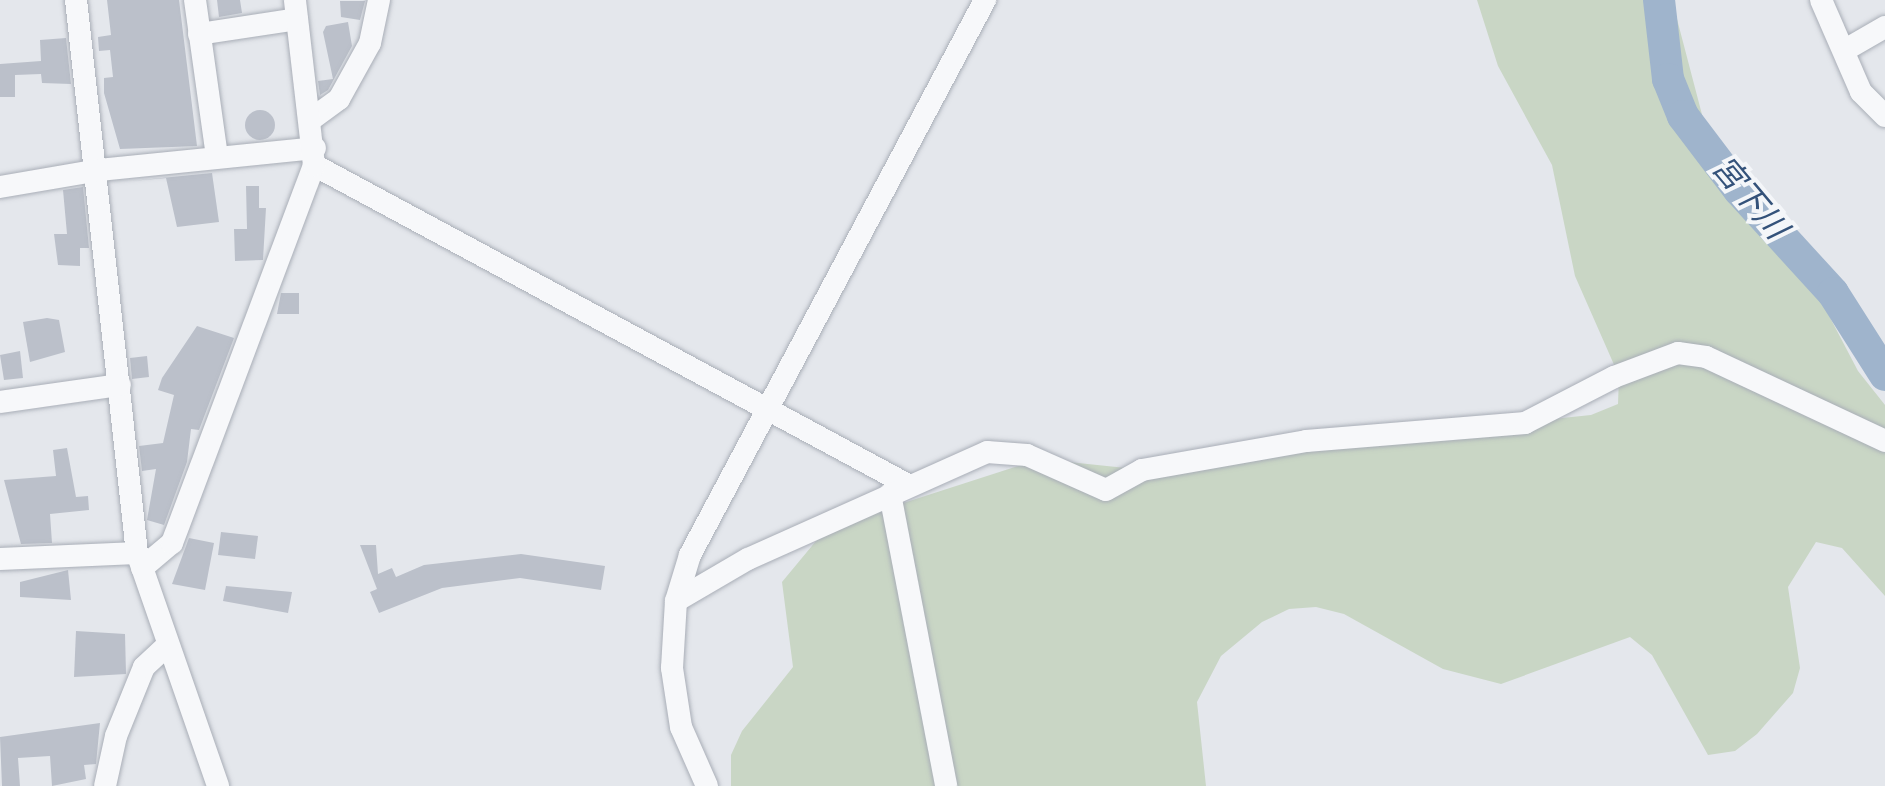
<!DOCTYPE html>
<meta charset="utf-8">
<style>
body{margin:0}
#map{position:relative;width:1885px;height:786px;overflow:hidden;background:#e4e7ec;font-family:"Alegreya Sans","Noto Sans JP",sans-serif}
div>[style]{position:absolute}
.green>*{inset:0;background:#c9d6c5}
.river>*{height:32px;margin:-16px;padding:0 16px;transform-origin:16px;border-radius:16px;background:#9fb4cc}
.building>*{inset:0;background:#bbc0ca}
.round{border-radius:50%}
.roads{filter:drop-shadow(0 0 2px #a9aeb7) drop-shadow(0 0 2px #a9aeb7)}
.minor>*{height:22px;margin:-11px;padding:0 11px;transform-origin:11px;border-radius:11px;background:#f7f8fa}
span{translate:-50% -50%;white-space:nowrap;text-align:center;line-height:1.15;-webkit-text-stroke:8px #f4f6f9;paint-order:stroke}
.water-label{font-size:32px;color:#34527a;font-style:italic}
</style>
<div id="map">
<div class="green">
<i style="clip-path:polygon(1477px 0,1672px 0,1705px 126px,1737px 189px,1803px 266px,1858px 371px,1885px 405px,1885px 596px,1842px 548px,1816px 542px,1788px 587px,1800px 668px,1793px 693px,1757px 734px,1735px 751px,1708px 755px,1652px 655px,1630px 637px,1501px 684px,1443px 669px,1344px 614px,1316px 607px,1289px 609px,1262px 622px,1221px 656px,1197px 702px,1206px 786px,731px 786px,731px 755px,742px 731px,793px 667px,782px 582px,816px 541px,863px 516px,1040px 459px,1145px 470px,1198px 456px,1591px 415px,1618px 404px,1619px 376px,1575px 276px,1552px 165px,1498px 66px)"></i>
</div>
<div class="river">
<i style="left:1659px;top:0;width:80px;rotate:83.5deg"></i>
<i style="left:1668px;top:79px;width:40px;rotate:68deg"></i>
<i style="left:1683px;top:116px;width:93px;rotate:52.9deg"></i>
<i style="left:1739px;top:190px;width:139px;rotate:47.6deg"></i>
<i style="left:1833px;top:293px;width:97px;rotate:57.6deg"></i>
</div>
<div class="building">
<i style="clip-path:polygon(107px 0,179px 0,197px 146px,120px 149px,104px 93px,104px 78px,113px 77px,110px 50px,99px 51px,98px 37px,111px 35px)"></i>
<i style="clip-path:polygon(217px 0,240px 0,242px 13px,219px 17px)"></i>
<i style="clip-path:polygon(340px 1px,365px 1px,360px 20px,341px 17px)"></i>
<i style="clip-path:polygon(348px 22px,352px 46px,328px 90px,320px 95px,318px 81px,333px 79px,323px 32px,326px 26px)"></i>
<i style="clip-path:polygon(66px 38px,71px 84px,42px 83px,41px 74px,15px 75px,15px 97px,0 97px,0 64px,41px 61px,40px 40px)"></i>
<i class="round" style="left:245px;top:110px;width:30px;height:30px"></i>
<i style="clip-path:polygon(212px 173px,219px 222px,177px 227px,166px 178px,131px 181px)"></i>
<i style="clip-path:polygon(246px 186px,259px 186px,259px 208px,266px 208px,263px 260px,235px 261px,234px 229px,247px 229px)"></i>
<i style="clip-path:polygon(83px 187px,89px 248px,80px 248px,80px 266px,58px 265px,54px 234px,67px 234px,63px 190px)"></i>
<i style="clip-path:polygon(281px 293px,299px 293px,299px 314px,277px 314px)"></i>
<i style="clip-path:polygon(47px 318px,59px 320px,65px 352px,30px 362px,23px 322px)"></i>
<i style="clip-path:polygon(197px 326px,234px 338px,199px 430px,191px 429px,187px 462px,164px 525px,147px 520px,156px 469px,142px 471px,139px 446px,163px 443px,174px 395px,158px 390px,162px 378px)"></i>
<i style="clip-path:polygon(20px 351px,23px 378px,4px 380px,0 355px)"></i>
<i style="clip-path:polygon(147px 356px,149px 377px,132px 379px,130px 358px)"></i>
<i style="clip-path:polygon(67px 448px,76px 497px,88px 496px,89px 510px,50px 514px,52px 543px,21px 544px,4px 480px,56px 476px,53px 450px)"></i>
<i style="clip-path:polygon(221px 532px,258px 536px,255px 559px,218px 555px)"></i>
<i style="clip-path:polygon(189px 538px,214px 543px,205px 590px,172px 584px)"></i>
<i style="clip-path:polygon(360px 545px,376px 545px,378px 574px,392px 568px,396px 577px,424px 565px,521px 554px,605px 566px,601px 590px,520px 578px,442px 588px,379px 613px,370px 592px,377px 589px)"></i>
<i style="clip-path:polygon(68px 570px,71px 600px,20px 597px,20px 582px)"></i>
<i style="clip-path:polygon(226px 586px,292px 592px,288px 613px,223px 601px)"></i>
<i style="clip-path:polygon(76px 631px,125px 634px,126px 674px,74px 677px)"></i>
<i style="clip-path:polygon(100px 723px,96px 764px,84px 765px,86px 779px,52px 786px,50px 756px,18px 758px,20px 786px,2px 786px,0 737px)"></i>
</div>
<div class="roads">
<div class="minor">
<i style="left:76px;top:0;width:556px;rotate:83.71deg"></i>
<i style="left:137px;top:553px;width:247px;rotate:70.8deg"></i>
<i style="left:195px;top:0;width:159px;rotate:82deg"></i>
<i style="left:1821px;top:0;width:100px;rotate:66.5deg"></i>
<i style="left:1861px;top:92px;width:34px;rotate:45deg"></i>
<i style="left:199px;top:34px;width:99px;rotate:-8.7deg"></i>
<i style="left:1845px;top:50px;width:46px;rotate:-29.9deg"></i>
<i style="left:313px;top:118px;width:32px;rotate:-36deg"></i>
<i style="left:339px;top:99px;width:64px;rotate:-61deg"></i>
<i style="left:370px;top:43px;width:44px;rotate:-78.2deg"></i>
<i style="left:314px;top:165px;width:675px;rotate:28.31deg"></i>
<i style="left:0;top:187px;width:100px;rotate:-9.7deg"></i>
<i style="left:99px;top:170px;width:217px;rotate:-5.8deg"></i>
<i style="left:0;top:402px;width:121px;rotate:-8.1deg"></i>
<i style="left:890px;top:494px;width:297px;rotate:79.1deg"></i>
<i style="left:0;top:559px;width:137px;rotate:-2.5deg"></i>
<i style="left:142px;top:568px;width:39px;rotate:-40deg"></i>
<i style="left:172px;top:543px;width:404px;rotate:-69.4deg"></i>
<i style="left:314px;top:165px;width:166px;rotate:-96.6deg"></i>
<i style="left:676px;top:601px;width:83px;rotate:-30.3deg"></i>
<i style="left:748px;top:559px;width:262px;rotate:-24.1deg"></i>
<i style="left:987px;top:452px;width:40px;rotate:4.3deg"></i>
<i style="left:1027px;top:455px;width:86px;rotate:23.9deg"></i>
<i style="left:1106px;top:490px;width:41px;rotate:-29.1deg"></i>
<i style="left:1142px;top:470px;width:167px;rotate:-10deg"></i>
<i style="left:1306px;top:441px;width:220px;rotate:-4.7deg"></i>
<i style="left:1525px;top:423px;width:100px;rotate:-27.3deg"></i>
<i style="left:1614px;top:377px;width:68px;rotate:-20.6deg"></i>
<i style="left:1678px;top:353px;width:28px;rotate:8deg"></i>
<i style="left:1706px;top:357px;width:198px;rotate:25.1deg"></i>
<i style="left:105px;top:786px;width:51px;rotate:-77.6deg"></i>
<i style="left:116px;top:736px;width:74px;rotate:-67.9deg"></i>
<i style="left:144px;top:667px;width:33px;rotate:-43deg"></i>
<i style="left:707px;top:786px;width:64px;rotate:-113.8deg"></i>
<i style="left:681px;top:727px;width:60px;rotate:-98.7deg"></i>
<i style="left:672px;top:668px;width:67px;rotate:-86.6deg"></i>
<i style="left:676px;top:601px;width:48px;rotate:-73.1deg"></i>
<i style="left:690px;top:555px;width:629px;rotate:-62.01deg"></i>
</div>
</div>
<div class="water-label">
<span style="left:1749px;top:198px;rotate:50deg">宮下川</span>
</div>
</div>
